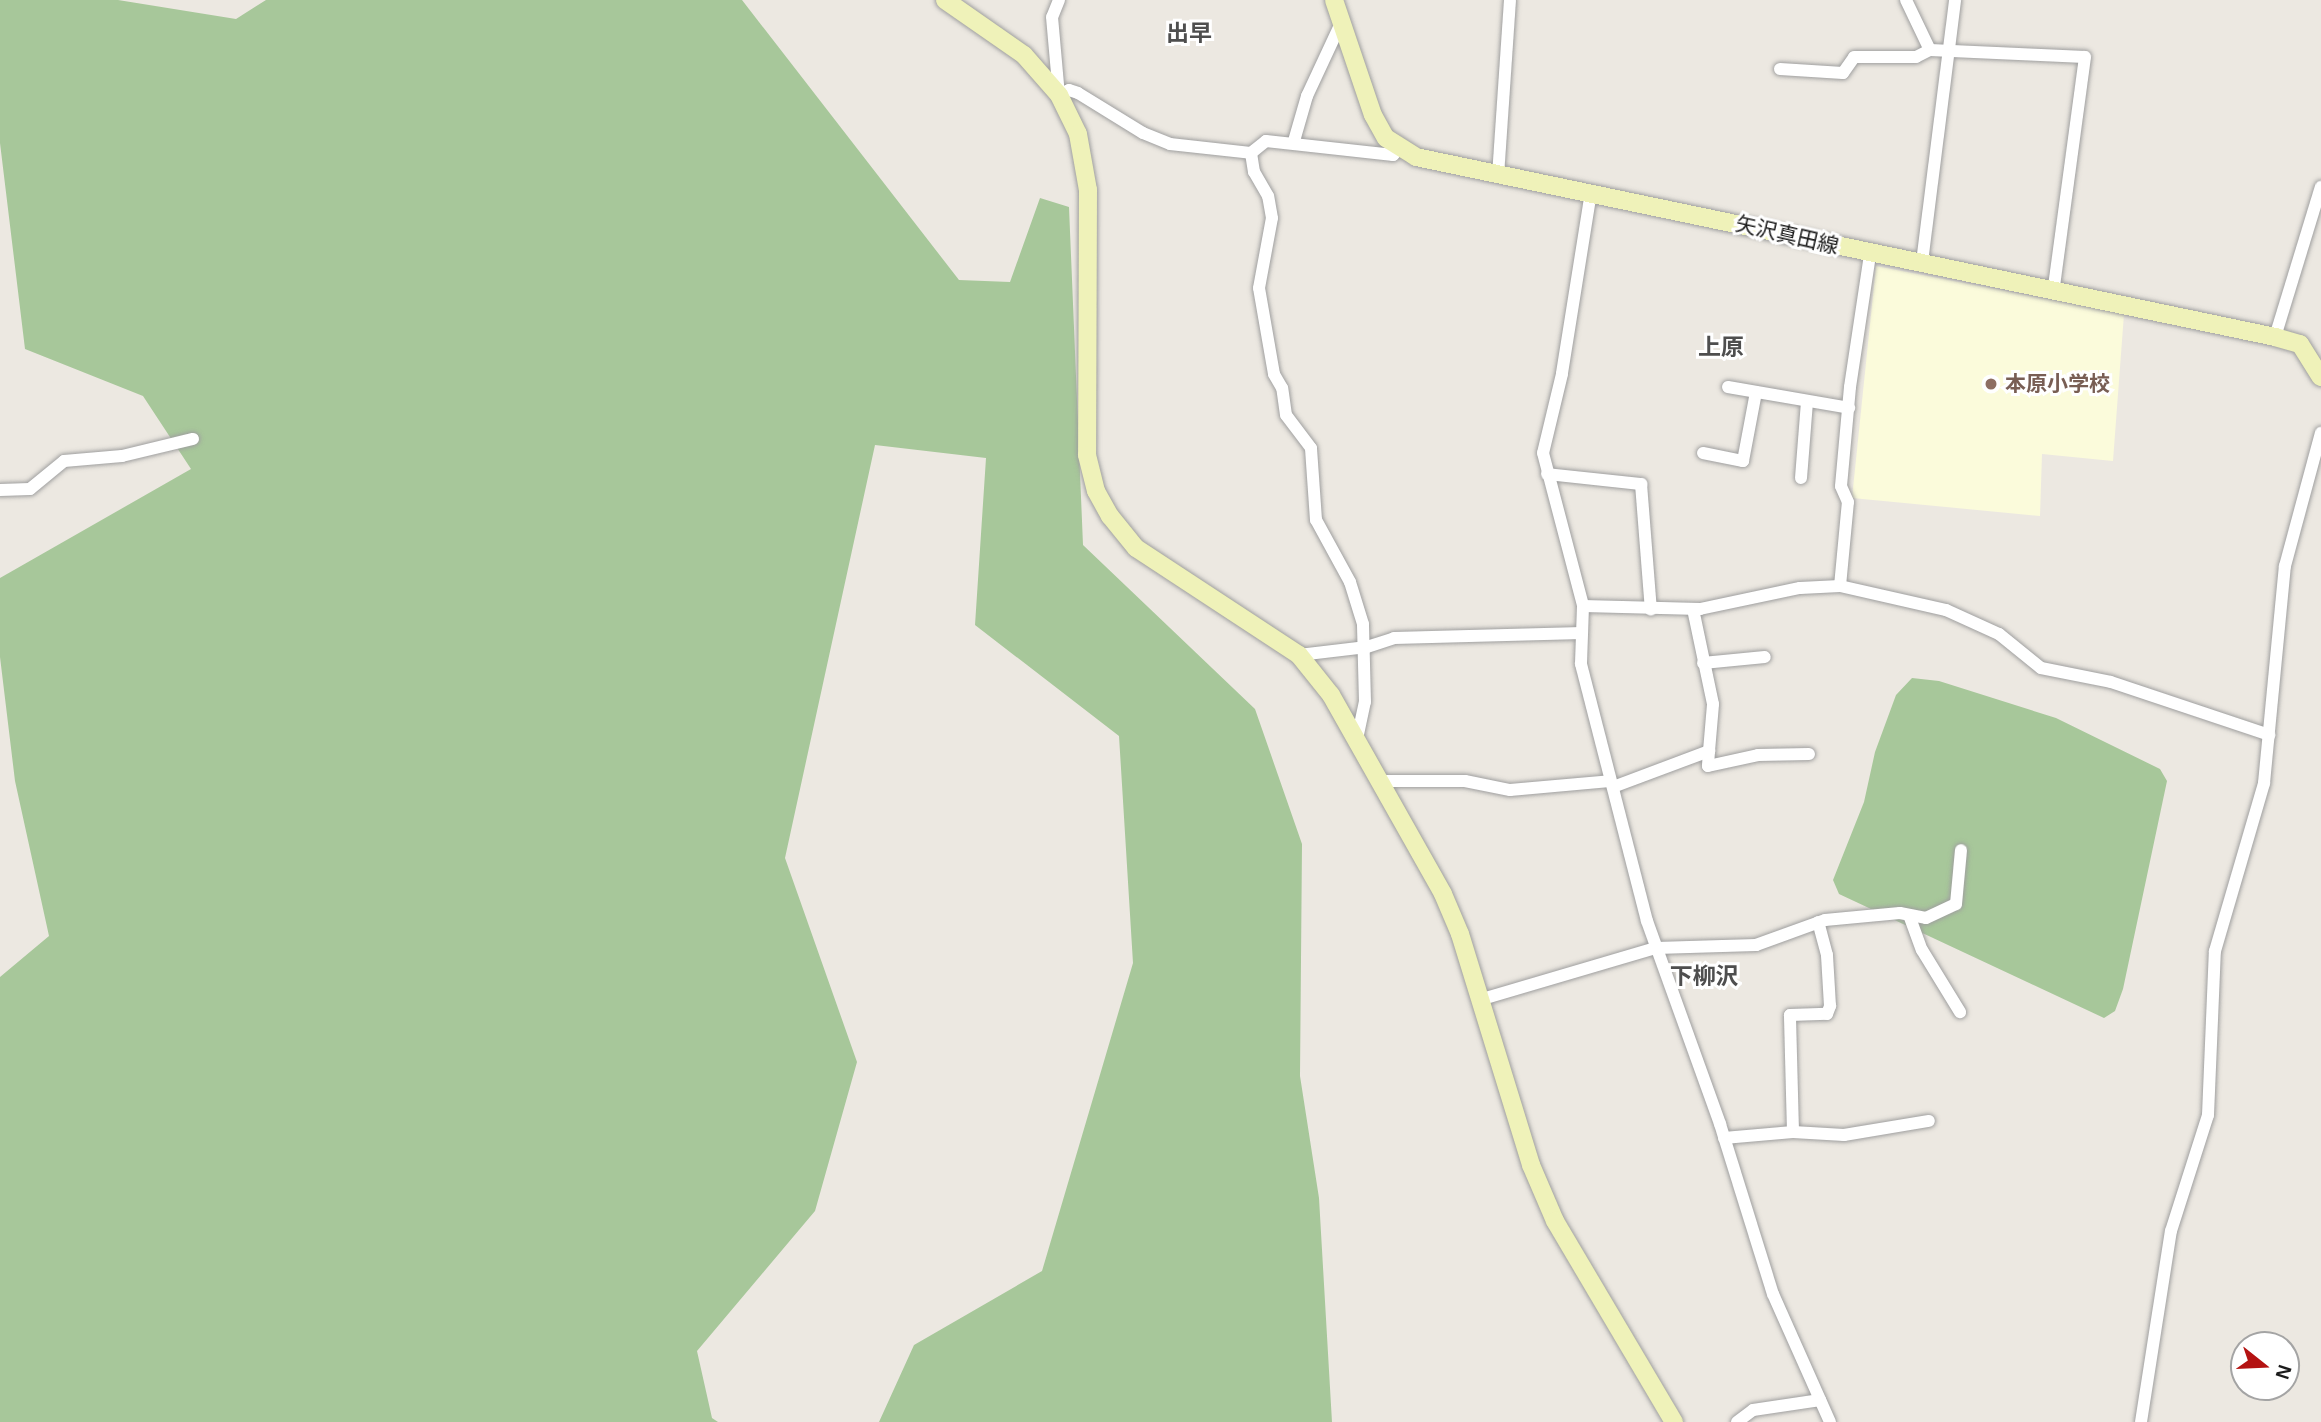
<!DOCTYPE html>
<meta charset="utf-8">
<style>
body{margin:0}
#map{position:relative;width:2321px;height:1422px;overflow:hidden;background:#ece8e1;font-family:Arial,"Noto Sans JP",sans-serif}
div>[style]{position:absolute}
.education>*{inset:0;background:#fbfbdb}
.forest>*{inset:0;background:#a7c79a}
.roads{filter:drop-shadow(0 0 2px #9f9f9f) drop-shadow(0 0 2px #9f9f9f)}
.street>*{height:12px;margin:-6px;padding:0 6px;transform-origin:6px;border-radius:6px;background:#fff}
.secondary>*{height:18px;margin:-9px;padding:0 9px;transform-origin:9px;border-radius:9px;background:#eff2b9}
.dots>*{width:19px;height:19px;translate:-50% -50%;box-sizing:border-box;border:4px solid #fff;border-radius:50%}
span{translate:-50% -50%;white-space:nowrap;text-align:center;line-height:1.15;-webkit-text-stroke:6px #fff;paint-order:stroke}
.street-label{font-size:21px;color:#1b1b1b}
.education-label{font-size:21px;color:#785e54;font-weight:700}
.left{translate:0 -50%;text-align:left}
.neighbourhood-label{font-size:23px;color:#4e4e4e;font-weight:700}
.north{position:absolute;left:2230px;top:1331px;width:70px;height:70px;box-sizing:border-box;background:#fff;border:2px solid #a4a4a4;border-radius:50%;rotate:108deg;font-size:19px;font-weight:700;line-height:28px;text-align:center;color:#1b1b1b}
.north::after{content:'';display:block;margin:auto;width:24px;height:32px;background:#b41312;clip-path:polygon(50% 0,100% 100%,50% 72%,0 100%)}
</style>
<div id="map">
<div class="education">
<i style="clip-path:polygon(1876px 266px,2124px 314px,2113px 461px,2042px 454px,2040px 516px,1852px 498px)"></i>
</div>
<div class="forest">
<i style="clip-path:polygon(0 0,118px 0,236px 19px,266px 0,742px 0,959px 280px,1010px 282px,1040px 198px,1069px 207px,1083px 545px,1255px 709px,1302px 844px,1300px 1076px,1319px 1198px,1332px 1422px,879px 1422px,914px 1345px,1042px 1271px,1133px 963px,1119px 736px,975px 625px,986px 458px,875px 445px,785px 858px,857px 1062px,815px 1211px,697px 1351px,712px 1418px,718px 1422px,0 1422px,0 977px,49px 936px,15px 781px,0 657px,0 578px,191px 469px,143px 396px,25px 349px,0 143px)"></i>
<i style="clip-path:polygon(1912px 678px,1939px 681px,2056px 718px,2160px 769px,2167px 781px,2123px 989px,2115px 1011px,2104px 1018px,1839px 894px,1833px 880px,1864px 802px,1875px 752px,1896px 695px)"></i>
</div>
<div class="roads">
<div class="street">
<i style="left:1059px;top:0;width:18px;rotate:112deg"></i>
<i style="left:1052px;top:17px;width:78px;rotate:84.9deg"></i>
<i style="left:1906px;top:0;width:55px;rotate:64.4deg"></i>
<i style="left:1930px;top:50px;width:155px;rotate:2.6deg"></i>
<i style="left:2085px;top:57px;width:238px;rotate:97.7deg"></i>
<i style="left:1780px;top:69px;width:63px;rotate:3.6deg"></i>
<i style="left:1843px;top:73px;width:19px;rotate:-55deg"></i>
<i style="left:1854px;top:57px;width:62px"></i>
<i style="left:1916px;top:57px;width:16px;rotate:-27deg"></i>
<i style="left:1059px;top:95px;width:11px;rotate:-27deg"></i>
<i style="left:1069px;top:90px;width:9px;rotate:18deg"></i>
<i style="left:1078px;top:93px;width:76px;rotate:31.6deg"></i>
<i style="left:1143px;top:133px;width:29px;rotate:22deg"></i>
<i style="left:1170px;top:144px;width:81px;rotate:6.3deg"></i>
<i style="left:1294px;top:141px;width:47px;rotate:-73.9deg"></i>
<i style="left:1307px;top:96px;width:81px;rotate:-65deg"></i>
<i style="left:1498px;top:176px;width:176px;rotate:-86.1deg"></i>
<i style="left:1591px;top:192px;width:184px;rotate:99.1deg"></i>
<i style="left:1562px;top:374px;width:81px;rotate:103.5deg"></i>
<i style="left:1543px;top:453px;width:158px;rotate:75.3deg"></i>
<i style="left:1583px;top:606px;width:58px;rotate:92deg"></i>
<i style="left:1581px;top:664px;width:265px;rotate:75.6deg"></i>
<i style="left:1647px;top:921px;width:216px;rotate:70.2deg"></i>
<i style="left:1720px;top:1124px;width:178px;rotate:72.7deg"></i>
<i style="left:1773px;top:1294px;width:140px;rotate:66deg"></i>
<i style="left:1922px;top:262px;width:264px;rotate:-82.8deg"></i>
<i style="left:2275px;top:337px;width:157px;rotate:-73deg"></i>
<i style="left:1728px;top:387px;width:123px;rotate:9.8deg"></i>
<i style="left:1703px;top:453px;width:41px;rotate:11.3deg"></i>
<i style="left:1743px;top:461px;width:70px;rotate:-79.3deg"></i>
<i style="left:1547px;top:474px;width:95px;rotate:6.1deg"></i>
<i style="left:1641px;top:484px;width:126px;rotate:85.5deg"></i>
<i style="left:1801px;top:478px;width:77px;rotate:-85.5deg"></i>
<i style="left:0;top:490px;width:30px;rotate:-2deg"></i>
<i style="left:30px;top:489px;width:44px;rotate:-39.5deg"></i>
<i style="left:64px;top:461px;width:58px;rotate:-4.9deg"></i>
<i style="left:122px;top:456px;width:73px;rotate:-13.5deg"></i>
<i style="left:1840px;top:586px;width:84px;rotate:-84.6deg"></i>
<i style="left:1848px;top:502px;width:17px;rotate:-114deg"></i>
<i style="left:1841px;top:486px;width:99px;rotate:-84.8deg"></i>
<i style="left:1850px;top:387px;width:134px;rotate:-81.4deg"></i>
<i style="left:1583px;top:606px;width:117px;rotate:1.5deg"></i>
<i style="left:1700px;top:609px;width:102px;rotate:-11.9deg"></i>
<i style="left:1800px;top:588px;width:40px;rotate:-2.9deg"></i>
<i style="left:1840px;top:586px;width:109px;rotate:12.8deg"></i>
<i style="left:1946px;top:610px;width:58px;rotate:24.4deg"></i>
<i style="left:1999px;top:634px;width:54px;rotate:39deg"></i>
<i style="left:2041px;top:668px;width:71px;rotate:11.3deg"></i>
<i style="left:2111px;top:682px;width:167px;rotate:18.5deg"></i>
<i style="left:1299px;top:655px;width:68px;rotate:-6.7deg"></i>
<i style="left:1367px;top:647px;width:28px;rotate:-18deg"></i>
<i style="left:1394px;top:638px;width:188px;rotate:-1.5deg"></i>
<i style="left:1703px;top:663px;width:62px;rotate:-5.5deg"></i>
<i style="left:1357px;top:739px;width:38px;rotate:-78deg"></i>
<i style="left:1365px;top:702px;width:78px;rotate:-91.5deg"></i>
<i style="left:1363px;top:624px;width:44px;rotate:-107.2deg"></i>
<i style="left:1350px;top:582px;width:71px;rotate:-118.7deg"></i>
<i style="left:1316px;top:520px;width:72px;rotate:-94deg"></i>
<i style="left:1311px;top:448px;width:41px;rotate:-127.1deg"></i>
<i style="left:1286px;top:415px;width:27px;rotate:-98deg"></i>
<i style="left:1282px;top:388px;width:16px;rotate:-120deg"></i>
<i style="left:1274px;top:374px;width:87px;rotate:-99.9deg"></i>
<i style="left:1259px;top:288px;width:71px;rotate:-79.5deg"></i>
<i style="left:1272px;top:218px;width:22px;rotate:-100deg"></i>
<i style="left:1268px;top:196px;width:28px;rotate:-120deg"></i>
<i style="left:1254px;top:172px;width:19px;rotate:-99deg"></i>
<i style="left:1251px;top:153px;width:19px;rotate:-39deg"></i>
<i style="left:1266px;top:141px;width:128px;rotate:6.3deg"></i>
<i style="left:1393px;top:155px;width:8px;rotate:-45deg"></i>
<i style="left:1709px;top:751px;width:15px;rotate:94deg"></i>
<i style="left:1708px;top:766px;width:51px;rotate:-12.4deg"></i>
<i style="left:1758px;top:755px;width:51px;rotate:-1.1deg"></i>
<i style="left:1383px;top:781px;width:82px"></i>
<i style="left:1465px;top:781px;width:46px;rotate:11.3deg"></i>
<i style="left:1510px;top:790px;width:100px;rotate:-5.1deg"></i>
<i style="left:1613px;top:787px;width:103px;rotate:-20.6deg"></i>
<i style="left:1709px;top:751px;width:47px;rotate:-85.1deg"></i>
<i style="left:1713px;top:704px;width:97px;rotate:-101.9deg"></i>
<i style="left:1909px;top:915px;width:37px;rotate:70deg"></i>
<i style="left:1922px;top:950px;width:73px;rotate:58.5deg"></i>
<i style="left:1479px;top:1000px;width:184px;rotate:-16.4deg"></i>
<i style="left:1656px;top:948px;width:100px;rotate:-1.7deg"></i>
<i style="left:1756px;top:945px;width:73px;rotate:-19.9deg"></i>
<i style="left:1825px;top:920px;width:75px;rotate:-5.3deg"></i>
<i style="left:1900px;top:913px;width:26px;rotate:11deg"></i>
<i style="left:1926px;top:918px;width:33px;rotate:-25deg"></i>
<i style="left:1956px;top:904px;width:54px;rotate:-84.7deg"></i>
<i style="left:1793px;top:1132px;width:117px;rotate:-91.5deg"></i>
<i style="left:1790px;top:1015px;width:37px;rotate:-2deg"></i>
<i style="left:1827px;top:1014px;width:9px;rotate:-69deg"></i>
<i style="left:1830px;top:1006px;width:51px;rotate:-93.4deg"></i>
<i style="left:1827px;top:955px;width:34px;rotate:-105deg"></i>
<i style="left:1724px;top:1138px;width:69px;rotate:-5deg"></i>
<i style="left:1793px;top:1132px;width:51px;rotate:3.4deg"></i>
<i style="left:1844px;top:1135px;width:86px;rotate:-9.4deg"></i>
<i style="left:1737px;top:1422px;width:20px;rotate:-37deg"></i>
<i style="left:1753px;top:1410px;width:68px;rotate:-8.5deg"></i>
<i style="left:2141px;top:1422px;width:193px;rotate:-81.1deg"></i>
<i style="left:2171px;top:1231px;width:122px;rotate:-72.3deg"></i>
<i style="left:2208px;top:1115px;width:164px;rotate:-87.6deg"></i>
<i style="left:2215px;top:951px;width:175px;rotate:-73.7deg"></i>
<i style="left:2264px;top:783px;width:218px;rotate:-84.5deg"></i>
<i style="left:2285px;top:566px;width:138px;rotate:-74.9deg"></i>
</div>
<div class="secondary">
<i style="left:945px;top:0;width:96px;rotate:34.8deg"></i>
<i style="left:1024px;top:55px;width:53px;rotate:48.8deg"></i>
<i style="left:1059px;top:95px;width:43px;rotate:64deg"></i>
<i style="left:1078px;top:134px;width:57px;rotate:79.9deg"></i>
<i style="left:1088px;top:190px;width:265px;rotate:90.2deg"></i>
<i style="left:1087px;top:455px;width:37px;rotate:76deg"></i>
<i style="left:1096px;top:491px;width:29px;rotate:61deg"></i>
<i style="left:1110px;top:516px;width:41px;rotate:50.9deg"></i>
<i style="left:1136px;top:548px;width:195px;rotate:33.3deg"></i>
<i style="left:1299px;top:655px;width:51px;rotate:51.3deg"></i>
<i style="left:1331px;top:695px;width:228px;rotate:60.6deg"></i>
<i style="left:1443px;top:894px;width:43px;rotate:67deg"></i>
<i style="left:1460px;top:934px;width:242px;rotate:72.9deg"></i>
<i style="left:1531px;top:1165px;width:61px;rotate:66.8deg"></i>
<i style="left:1555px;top:1221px;width:234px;rotate:59.4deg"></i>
<i style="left:1334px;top:0;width:121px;rotate:71.3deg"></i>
<i style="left:1373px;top:115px;width:26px;rotate:61deg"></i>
<i style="left:1386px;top:138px;width:36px;rotate:32deg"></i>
<i style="left:1416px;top:157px;width:878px;rotate:11.83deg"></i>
<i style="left:2275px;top:337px;width:26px;rotate:16deg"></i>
<i style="left:2300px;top:344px;width:39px;rotate:58deg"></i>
</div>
</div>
<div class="dots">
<i style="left:1991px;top:384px;background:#8d6e63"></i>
</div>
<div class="street-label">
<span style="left:1787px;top:235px;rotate:13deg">矢沢真田線</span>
</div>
<div class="education-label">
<span class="left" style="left:2005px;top:384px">本原小学校</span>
</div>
<div class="neighbourhood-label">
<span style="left:1189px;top:33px">出早</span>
<span style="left:1721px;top:347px">上原</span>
<span style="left:1704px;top:976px">下柳沢</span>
</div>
<div class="north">N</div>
</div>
